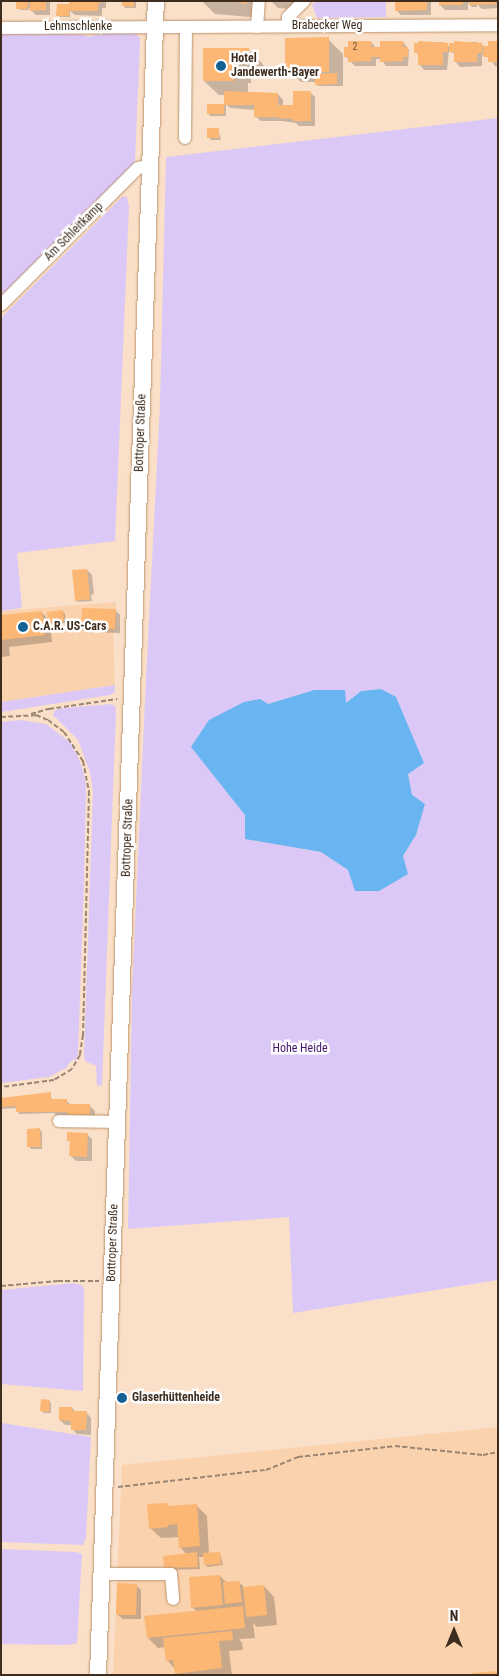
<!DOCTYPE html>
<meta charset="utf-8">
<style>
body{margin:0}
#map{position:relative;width:499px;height:1676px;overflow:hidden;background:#fae0c8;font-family:"Roboto Condensed",sans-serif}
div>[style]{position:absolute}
.built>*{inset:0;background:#fad2ae}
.green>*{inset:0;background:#dcc8f7}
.water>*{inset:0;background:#68b5f1}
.shadow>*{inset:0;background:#0003}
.building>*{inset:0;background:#fcb774}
.path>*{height:2px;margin-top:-1px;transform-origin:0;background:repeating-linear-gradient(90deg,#9a8572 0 5px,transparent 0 7.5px)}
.roads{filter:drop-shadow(0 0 1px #bc926c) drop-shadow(0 0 1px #bc926c)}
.minor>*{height:12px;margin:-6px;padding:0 6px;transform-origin:6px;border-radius:6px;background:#fff}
.major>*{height:16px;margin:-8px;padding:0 8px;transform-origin:8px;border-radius:8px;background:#fff}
.dots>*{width:14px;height:14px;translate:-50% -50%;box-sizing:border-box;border:2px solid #fff;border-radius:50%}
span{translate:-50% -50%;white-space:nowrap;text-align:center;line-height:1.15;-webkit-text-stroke:5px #fff;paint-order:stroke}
.number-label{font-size:10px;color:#6e5034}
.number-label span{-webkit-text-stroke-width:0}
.street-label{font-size:12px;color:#3e2d1e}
.poi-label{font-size:12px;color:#3e2d1e;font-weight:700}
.left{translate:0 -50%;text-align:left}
.park-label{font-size:12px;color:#43146b}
.frame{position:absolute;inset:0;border:2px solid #3e2d1e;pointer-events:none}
.north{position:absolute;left:429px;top:1606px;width:50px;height:50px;-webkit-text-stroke:4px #fff;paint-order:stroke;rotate:0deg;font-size:14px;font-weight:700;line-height:20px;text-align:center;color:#3e2d1e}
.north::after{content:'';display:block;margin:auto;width:18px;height:22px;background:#3e2d1e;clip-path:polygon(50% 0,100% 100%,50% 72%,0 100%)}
</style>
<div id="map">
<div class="built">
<i style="clip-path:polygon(116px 602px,116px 629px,113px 629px,115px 685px,1px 702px,1px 611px)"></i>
<i style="clip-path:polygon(498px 1427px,498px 1675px,113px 1675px,122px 1465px)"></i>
</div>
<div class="green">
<i style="clip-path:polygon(316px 1px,386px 1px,386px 17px,317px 18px,312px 5px)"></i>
<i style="clip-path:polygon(1px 30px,86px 35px,88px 37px,104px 33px,133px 32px,140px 38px,140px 42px,135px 163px,1px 297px)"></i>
<i style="clip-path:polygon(evenodd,498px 118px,498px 1280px,293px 1313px,289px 1217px,128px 1229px,132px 994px,145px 699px,160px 403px,166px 157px,498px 118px,381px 689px,408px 774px,412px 795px,416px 835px,403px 856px,348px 870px,321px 852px,246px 839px,245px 815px,268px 704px,314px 690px,346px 703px,361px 691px,381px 689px)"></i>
<i style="clip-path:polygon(123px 196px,127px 197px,129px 206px,115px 541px,17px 553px,22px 608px,1px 611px,1px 318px)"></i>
<i style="clip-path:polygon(115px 685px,115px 692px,110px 695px,1px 712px,1px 702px)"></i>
<i style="clip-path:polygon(111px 704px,115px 706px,116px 712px,102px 1085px,97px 1086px,96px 1066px,85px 1061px,84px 1056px,93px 791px,90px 772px,78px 740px,53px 715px,55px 710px,64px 708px)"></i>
<i style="clip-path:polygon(20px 720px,46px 724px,70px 742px,78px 757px,84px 773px,86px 788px,84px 886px,78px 1053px,76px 1060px,72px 1060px,66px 1068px,49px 1077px,1px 1083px,1px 722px)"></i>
<i style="clip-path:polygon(74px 1283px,83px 1286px,84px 1290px,83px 1391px,1px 1384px,1px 1290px)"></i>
<i style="clip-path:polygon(1px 1419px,2px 1423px,91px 1437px,86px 1537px,83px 1545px,1px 1542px)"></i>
<i style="clip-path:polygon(1px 1549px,76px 1552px,82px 1554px,77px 1643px,68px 1645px,1px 1644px)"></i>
</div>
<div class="water">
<i style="clip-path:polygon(381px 689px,396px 697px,424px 763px,408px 774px,412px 795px,425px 804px,416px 835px,403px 856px,408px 874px,379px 891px,355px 891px,348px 870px,321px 852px,245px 839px,245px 815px,191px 747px,209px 720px,244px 702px,260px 699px,268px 704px,314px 690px,345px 690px,346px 703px,361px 691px)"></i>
</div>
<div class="shadow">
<i style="clip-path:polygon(18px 1px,50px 1px,50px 15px,36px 15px,29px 8px,29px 10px,20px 10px)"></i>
<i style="clip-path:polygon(70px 1px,106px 1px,106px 8px,102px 8px,102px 16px,75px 15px,70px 11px,70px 17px,60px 17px,58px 15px,70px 7px)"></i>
<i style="clip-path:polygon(123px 1px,136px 1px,136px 8px,125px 8px)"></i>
<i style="clip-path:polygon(202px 1px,262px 1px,261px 18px,215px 14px)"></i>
<i style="clip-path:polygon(271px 1px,306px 1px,305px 10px,278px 8px)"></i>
<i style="clip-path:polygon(396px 1px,431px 1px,431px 15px,401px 15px,396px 10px)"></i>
<i style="clip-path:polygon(440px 1px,498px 1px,498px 8px,482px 9px,477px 4px,477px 7px,472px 7px,468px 3px,468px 10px,445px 10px,440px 5px)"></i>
<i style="clip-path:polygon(328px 39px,345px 56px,371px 42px,376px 48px,403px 42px,409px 50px,408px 66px,386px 66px,381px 59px,376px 59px,376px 66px,355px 66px,343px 54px,343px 86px,318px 86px,316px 82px,301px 82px,286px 68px)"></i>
<i style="clip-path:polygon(419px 42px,442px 42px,450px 47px,455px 42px,476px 42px,488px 48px,498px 42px,498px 66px,495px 66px,490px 58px,482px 55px,482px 66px,460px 67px,455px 61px,455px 54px,449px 51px,447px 70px,424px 70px,419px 64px,419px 55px,415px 52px)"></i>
<i style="clip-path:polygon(248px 49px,263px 64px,263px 78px,251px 78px,251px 83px,248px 83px,248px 92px,278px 94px,283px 100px,283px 107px,294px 107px,310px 92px,315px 97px,315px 126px,299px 126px,296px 123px,282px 121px,261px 121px,255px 116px,256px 110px,230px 108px,226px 104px,226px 116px,210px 116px,208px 113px,208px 105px,225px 105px,225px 95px,219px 95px,204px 81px)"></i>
<i style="clip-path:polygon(218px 129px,221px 140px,211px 140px,209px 138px)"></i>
<i style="clip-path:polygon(87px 570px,92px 575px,94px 594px,91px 595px,92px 601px,78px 602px,76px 600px)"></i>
<i style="clip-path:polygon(115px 610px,120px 615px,120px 633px,88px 632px,82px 627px)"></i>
<i style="clip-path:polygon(41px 612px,49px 620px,63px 612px,65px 614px,66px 623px,52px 624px,50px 622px,52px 642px,9px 647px,10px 656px,1px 657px,1px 616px)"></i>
<i style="clip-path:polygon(50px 1093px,52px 1100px,66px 1100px,72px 1106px,90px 1106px,95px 1111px,95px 1123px,57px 1116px,54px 1113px,19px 1114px,17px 1108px,1px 1109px,1px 1099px)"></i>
<i style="clip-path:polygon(39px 1129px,42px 1132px,42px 1149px,31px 1149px,29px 1147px)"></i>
<i style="clip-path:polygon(87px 1134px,92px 1139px,92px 1161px,76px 1161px,71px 1156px,71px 1143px,68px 1140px)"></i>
<i style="clip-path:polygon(49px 1401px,51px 1403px,51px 1413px,44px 1413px,41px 1411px)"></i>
<i style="clip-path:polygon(72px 1408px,76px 1412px,86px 1412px,91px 1418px,91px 1435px,77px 1434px,72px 1429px,72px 1425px,65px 1425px,60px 1420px)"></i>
<i style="clip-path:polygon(166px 1504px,169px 1507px,196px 1505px,207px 1516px,209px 1554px,220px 1553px,223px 1565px,207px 1567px,204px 1557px,199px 1557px,200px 1569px,168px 1570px,187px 1555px,180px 1547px,179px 1537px,161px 1538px,150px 1528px)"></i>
<i style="clip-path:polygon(220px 1576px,227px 1583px,239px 1582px,245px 1588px,264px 1586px,274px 1597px,277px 1625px,257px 1627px,253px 1623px,255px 1638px,239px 1639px,242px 1643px,243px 1650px,229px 1651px,232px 1675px,178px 1675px,175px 1669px,167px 1660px,165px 1647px,158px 1648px,148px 1638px,198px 1612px,192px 1607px)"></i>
<i style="clip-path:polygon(136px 1585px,141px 1590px,141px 1619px,123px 1619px,117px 1614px)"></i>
</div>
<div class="building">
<i style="clip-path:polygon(16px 1px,28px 1px,28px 9px,16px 9px)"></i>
<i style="clip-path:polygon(30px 1px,46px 1px,46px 10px,30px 11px)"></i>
<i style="clip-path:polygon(69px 1px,101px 1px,101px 3px,98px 3px,98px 11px,69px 11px,69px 16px,56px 16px,57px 4px,69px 4px)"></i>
<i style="clip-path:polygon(122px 1px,134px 1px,134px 7px,122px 6px)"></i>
<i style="clip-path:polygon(230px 1px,247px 1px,246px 4px)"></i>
<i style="clip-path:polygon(395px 1px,427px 1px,427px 10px,395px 11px)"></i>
<i style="clip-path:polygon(439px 1px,463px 1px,463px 5px,439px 5px)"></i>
<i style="clip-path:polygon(469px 1px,496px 1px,496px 4px,469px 5px)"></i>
<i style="clip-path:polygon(329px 37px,329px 72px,315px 72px,315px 68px,285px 68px,285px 38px)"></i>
<i style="clip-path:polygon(348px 41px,371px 41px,371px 47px,380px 47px,380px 41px,403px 41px,403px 47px,408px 47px,408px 57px,403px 57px,403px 61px,380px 62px,380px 57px,371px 57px,371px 61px,348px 62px,348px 57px,344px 57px,344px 47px,348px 47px)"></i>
<i style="clip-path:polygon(418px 41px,448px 43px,448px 52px,443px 52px,443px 65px,418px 65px,418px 53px,414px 53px,414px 43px,418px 43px)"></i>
<i style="clip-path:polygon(454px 41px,482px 43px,482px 53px,477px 53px,477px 62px,454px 62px,454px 52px,449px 52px,449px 43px,454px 43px)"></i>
<i style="clip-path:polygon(488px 41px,498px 41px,498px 62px,488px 62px,488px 57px,483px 57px,483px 46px,488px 46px)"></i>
<i style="clip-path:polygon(203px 48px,249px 48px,249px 63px,237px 63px,237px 69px,234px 69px,234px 81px,203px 81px)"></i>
<i style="clip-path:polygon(337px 73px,337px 84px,315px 85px,315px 74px)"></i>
<i style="clip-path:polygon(224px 91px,278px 93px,278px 105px,293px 105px,293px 91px,311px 91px,311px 121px,293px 121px,293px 119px,278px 118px,278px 117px,254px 117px,254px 105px,224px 105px,224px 114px,207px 114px,207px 104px,224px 104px)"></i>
<i style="clip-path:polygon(207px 128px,219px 128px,219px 138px,207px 138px)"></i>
<i style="clip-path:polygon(87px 569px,90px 599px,75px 601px,72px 570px)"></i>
<i style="clip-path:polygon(82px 608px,116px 609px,115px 629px,81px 627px)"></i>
<i style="clip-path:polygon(63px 610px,64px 621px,48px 623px,47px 612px)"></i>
<i style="clip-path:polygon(42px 611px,45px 635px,1px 640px,1px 615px)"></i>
<i style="clip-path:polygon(51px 1092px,51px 1099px,67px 1099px,67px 1104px,90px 1104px,90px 1118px,67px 1118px,67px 1112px,16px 1112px,16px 1106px,1px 1107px,1px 1098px)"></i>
<i style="clip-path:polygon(40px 1128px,41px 1147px,27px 1147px,27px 1129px)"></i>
<i style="clip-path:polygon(67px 1132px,88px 1133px,87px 1157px,69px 1156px,70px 1141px,67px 1141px)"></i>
<i style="clip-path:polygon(41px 1399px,50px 1400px,49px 1412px,40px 1411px)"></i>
<i style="clip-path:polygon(59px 1407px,72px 1407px,72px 1411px,87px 1411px,86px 1430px,71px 1430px,71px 1421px,59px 1420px)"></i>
<i style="clip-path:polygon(167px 1503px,167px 1506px,197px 1504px,200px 1546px,179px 1548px,177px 1524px,168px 1525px,168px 1527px,149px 1529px,147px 1504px)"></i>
<i style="clip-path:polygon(197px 1552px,198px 1567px,164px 1568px,163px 1556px)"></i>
<i style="clip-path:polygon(220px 1552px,221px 1564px,204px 1565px,203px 1553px)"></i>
<i style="clip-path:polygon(220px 1575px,223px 1605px,191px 1608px,189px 1577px)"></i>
<i style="clip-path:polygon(239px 1581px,242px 1602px,225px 1604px,223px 1582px)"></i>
<i style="clip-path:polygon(117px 1583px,137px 1584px,136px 1615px,116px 1615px)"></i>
<i style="clip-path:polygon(264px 1585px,267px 1615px,246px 1617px,243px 1587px)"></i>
<i style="clip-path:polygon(243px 1606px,245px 1628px,147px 1638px,144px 1616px)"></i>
<i style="clip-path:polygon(232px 1631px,233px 1640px,219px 1641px,222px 1668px,175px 1674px,173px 1660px,166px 1661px,163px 1638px)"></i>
<i style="clip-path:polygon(498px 1671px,498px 1675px,473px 1675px,472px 1673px)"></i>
</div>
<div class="path">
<i style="left:31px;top:714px;width:19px;rotate:-16deg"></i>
<i style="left:49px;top:709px;width:69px;rotate:-8.4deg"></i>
<i style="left:1px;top:717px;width:35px;rotate:-3deg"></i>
<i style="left:36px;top:715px;width:13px;rotate:23deg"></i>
<i style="left:48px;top:720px;width:20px;rotate:37deg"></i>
<i style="left:64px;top:732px;width:35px;rotate:57deg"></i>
<i style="left:83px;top:761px;width:31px;rotate:79deg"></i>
<i style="left:89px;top:791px;width:244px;rotate:91.4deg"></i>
<i style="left:83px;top:1035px;width:20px;rotate:99deg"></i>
<i style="left:80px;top:1055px;width:16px;rotate:120deg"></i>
<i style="left:72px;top:1069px;width:21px;rotate:149deg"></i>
<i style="left:54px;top:1080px;width:53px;rotate:172.5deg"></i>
<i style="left:1px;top:1286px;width:57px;rotate:-5deg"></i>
<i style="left:58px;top:1281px;width:41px"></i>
<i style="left:118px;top:1487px;width:149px;rotate:-6.6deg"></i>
<i style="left:266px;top:1470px;width:35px;rotate:-22deg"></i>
<i style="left:298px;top:1457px;width:98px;rotate:-6.5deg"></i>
<i style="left:395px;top:1446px;width:88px;rotate:5.8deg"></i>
<i style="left:483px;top:1455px;width:15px;rotate:-11deg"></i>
</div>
<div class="roads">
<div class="minor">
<i style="left:288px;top:26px;width:9px;rotate:-90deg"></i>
<i style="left:288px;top:17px;width:23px;rotate:-45deg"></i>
<i style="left:257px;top:27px;width:26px;rotate:-86deg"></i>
<i style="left:1px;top:28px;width:497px;rotate:-0.3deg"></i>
<i style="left:185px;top:138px;width:111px;rotate:-89.5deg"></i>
<i style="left:1px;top:305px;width:194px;rotate:-45deg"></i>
<i style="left:138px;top:168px;width:13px;rotate:-13deg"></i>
<i style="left:59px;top:1121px;width:58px;rotate:1deg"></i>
<i style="left:102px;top:1574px;width:69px"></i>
<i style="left:171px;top:1574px;width:25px;rotate:85deg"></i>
</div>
<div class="major">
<i style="left:98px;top:1675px;width:1675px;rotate:-88.02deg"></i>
</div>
</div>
<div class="dots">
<i style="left:221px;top:66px;background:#146194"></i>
<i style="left:23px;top:627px;background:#146194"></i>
<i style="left:122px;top:1398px;background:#146194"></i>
</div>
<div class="number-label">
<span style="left:355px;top:47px">2</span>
</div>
<div class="street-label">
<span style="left:327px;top:26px">Brabecker Weg</span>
<span style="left:78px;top:27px">Lehmschlenke</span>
<span style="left:74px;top:232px;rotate:-45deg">Am Schleitkamp</span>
<span style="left:141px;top:433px;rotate:-88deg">Bottroper Straße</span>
<span style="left:128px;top:838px;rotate:-88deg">Bottroper Straße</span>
<span style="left:113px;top:1243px;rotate:-88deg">Bottroper Straße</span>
</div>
<div class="poi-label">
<span class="left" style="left:231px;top:66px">Hotel<br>Jandewerth-Bayer</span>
<span class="left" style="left:33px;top:627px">C.A.R. US-Cars</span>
<span class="left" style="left:132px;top:1398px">Glaserhüttenheide</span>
</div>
<div class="park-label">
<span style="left:300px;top:1049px">Hohe Heide</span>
</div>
<div class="frame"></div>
<div class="north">N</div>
</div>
